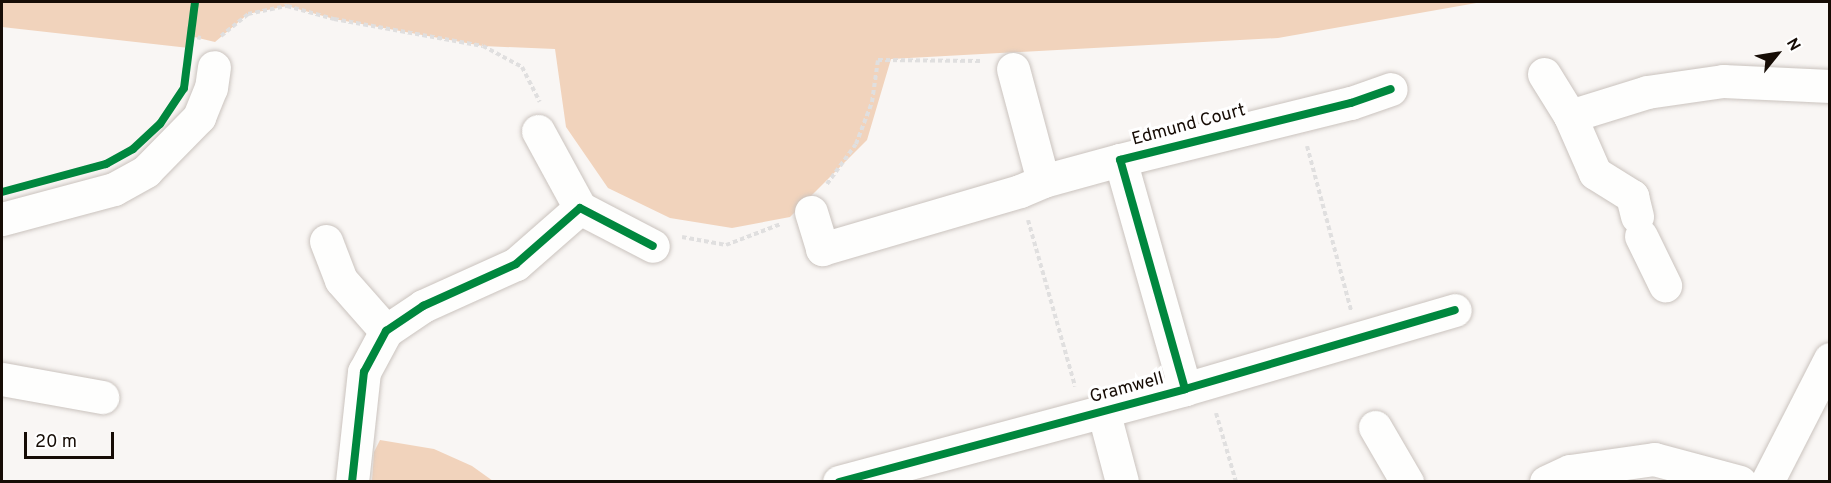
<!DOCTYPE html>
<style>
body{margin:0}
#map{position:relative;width:1831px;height:483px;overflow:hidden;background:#f9f6f4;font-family:Overpass,sans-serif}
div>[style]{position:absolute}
.green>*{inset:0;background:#f1d3bc}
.path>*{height:4px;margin-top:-2px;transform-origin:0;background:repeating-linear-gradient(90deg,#e0dfdf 0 4.5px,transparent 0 7.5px)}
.roads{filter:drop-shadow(0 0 2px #cac3be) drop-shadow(0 0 2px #cac3be)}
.minor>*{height:33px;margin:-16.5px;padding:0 16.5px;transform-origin:16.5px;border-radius:16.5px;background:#fefefd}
.cycleway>*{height:8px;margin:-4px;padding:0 4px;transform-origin:4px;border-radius:4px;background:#00873e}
span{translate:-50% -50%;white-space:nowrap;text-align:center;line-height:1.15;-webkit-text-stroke:6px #fff;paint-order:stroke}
.street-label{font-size:18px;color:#160c05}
.frame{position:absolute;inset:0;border:3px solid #160c05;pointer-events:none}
.north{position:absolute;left:1747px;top:24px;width:60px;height:60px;-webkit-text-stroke:4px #fff;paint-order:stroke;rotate:60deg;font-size:16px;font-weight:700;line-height:24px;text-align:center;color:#160c05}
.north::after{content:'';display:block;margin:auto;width:21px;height:27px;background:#160c05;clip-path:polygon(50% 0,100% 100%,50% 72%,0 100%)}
.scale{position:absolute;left:24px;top:432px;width:90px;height:27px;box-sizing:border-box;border:3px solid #160c05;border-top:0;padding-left:8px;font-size:18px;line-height:21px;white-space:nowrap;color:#160c05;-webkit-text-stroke:4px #fff;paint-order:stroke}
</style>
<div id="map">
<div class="green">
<i style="clip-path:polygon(2px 2px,1482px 2px,1278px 38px,891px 59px,867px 140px,790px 217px,732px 228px,670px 218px,608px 188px,566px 127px,555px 49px,483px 46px,334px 19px,287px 6px,248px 14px,215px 42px,190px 36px,189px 48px,2px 27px)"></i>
<i style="clip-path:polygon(380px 440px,434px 449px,472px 466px,493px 481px,372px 481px,374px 452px)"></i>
</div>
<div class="path">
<i style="left:190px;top:36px;width:11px;rotate:10deg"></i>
<i style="left:221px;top:36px;width:35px;rotate:-39deg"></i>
<i style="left:248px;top:14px;width:40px;rotate:-12deg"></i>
<i style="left:287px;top:6px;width:49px;rotate:15.5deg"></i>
<i style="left:334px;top:19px;width:151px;rotate:10.3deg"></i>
<i style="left:483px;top:46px;width:44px;rotate:28.3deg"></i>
<i style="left:522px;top:67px;width:39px;rotate:63deg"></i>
<i style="left:1307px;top:146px;width:170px;rotate:75deg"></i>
<i style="left:827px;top:184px;width:49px;rotate:-54.1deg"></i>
<i style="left:856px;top:144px;width:45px;rotate:-69.1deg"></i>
<i style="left:872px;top:102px;width:42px;rotate:-81.9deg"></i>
<i style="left:878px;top:60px;width:104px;rotate:0.6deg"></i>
<i style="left:1028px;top:220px;width:173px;rotate:74.2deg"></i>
<i style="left:682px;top:237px;width:45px;rotate:10.3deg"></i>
<i style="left:726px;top:245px;width:59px;rotate:-20.9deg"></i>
<i style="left:1216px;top:413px;width:72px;rotate:73.8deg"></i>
</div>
<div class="roads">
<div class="minor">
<i style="left:1013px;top:69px;width:116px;rotate:75deg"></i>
<i style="left:1043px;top:181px;width:80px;rotate:-15.3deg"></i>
<i style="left:1544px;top:74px;width:49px;rotate:58.2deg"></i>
<i style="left:1570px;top:116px;width:81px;rotate:-17.3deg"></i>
<i style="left:1647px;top:92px;width:77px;rotate:-8.2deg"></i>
<i style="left:1723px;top:81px;width:107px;rotate:2.7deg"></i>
<i style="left:1570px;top:116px;width:62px;rotate:66.3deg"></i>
<i style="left:1595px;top:173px;width:44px;rotate:31.9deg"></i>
<i style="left:1632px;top:196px;width:21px;rotate:76deg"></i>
<i style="left:538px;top:131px;width:88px;rotate:61.4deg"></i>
<i style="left:811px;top:212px;width:39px;rotate:73deg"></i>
<i style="left:822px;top:249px;width:206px;rotate:-16.3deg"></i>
<i style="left:1020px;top:191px;width:25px;rotate:-23deg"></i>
<i style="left:2px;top:219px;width:116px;rotate:-15deg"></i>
<i style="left:114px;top:189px;width:37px;rotate:-29deg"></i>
<i style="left:146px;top:171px;width:76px;rotate:-45.5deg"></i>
<i style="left:199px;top:117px;width:31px;rotate:-68deg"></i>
<i style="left:211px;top:88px;width:21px;rotate:-82deg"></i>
<i style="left:1641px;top:236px;width:55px;rotate:63.9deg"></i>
<i style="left:326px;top:241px;width:42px;rotate:69deg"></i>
<i style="left:341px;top:280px;width:68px;rotate:48.6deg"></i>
<i style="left:2px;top:379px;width:102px;rotate:10.2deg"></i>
<i style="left:1185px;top:389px;width:238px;rotate:-105.8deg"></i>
<i style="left:1120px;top:160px;width:238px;rotate:-13.9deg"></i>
<i style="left:1351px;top:103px;width:42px;rotate:-19.3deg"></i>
<i style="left:1103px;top:410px;width:74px;rotate:75.2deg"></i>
<i style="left:1375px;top:427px;width:64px;rotate:59.8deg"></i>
<i style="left:352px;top:482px;width:111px;rotate:-83.8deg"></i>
<i style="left:364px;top:372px;width:47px;rotate:-61.8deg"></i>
<i style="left:386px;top:331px;width:45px;rotate:-34deg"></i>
<i style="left:423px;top:306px;width:102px;rotate:-24.3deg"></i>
<i style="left:516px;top:264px;width:85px;rotate:-41.2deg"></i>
<i style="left:580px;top:208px;width:82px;rotate:27.5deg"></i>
<i style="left:839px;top:482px;width:358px;rotate:-15deg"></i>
<i style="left:1185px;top:389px;width:281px;rotate:-16.3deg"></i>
<i style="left:1546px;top:482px;width:26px;rotate:-25deg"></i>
<i style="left:1570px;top:471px;width:85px;rotate:-8.1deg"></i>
<i style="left:1654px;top:459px;width:89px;rotate:15deg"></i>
<i style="left:1767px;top:482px;width:138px;rotate:-62.9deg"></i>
</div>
</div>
<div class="cycleway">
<i style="left:2px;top:192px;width:108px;rotate:-15.1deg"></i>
<i style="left:106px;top:164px;width:31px;rotate:-29deg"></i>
<i style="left:133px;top:149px;width:37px;rotate:-43deg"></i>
<i style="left:160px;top:124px;width:43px;rotate:-56.3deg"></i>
<i style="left:184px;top:88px;width:87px;rotate:-82.7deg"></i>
<i style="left:1185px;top:389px;width:238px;rotate:-105.8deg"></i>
<i style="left:1120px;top:160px;width:238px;rotate:-13.9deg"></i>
<i style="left:1351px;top:103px;width:42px;rotate:-19.3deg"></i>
<i style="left:352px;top:482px;width:111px;rotate:-83.8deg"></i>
<i style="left:364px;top:372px;width:47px;rotate:-61.8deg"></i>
<i style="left:386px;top:331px;width:45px;rotate:-34deg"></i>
<i style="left:423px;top:306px;width:102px;rotate:-24.3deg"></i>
<i style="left:516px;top:264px;width:85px;rotate:-41.2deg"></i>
<i style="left:580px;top:208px;width:82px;rotate:27.5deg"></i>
<i style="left:839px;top:482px;width:358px;rotate:-15deg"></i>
<i style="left:1185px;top:389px;width:281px;rotate:-16.3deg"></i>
</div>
<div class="street-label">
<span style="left:1189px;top:126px;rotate:-15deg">Edmund Court</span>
<span style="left:1127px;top:389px;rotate:-15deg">Gramwell</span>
</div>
<div class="frame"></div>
<div class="north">N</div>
<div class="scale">20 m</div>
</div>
